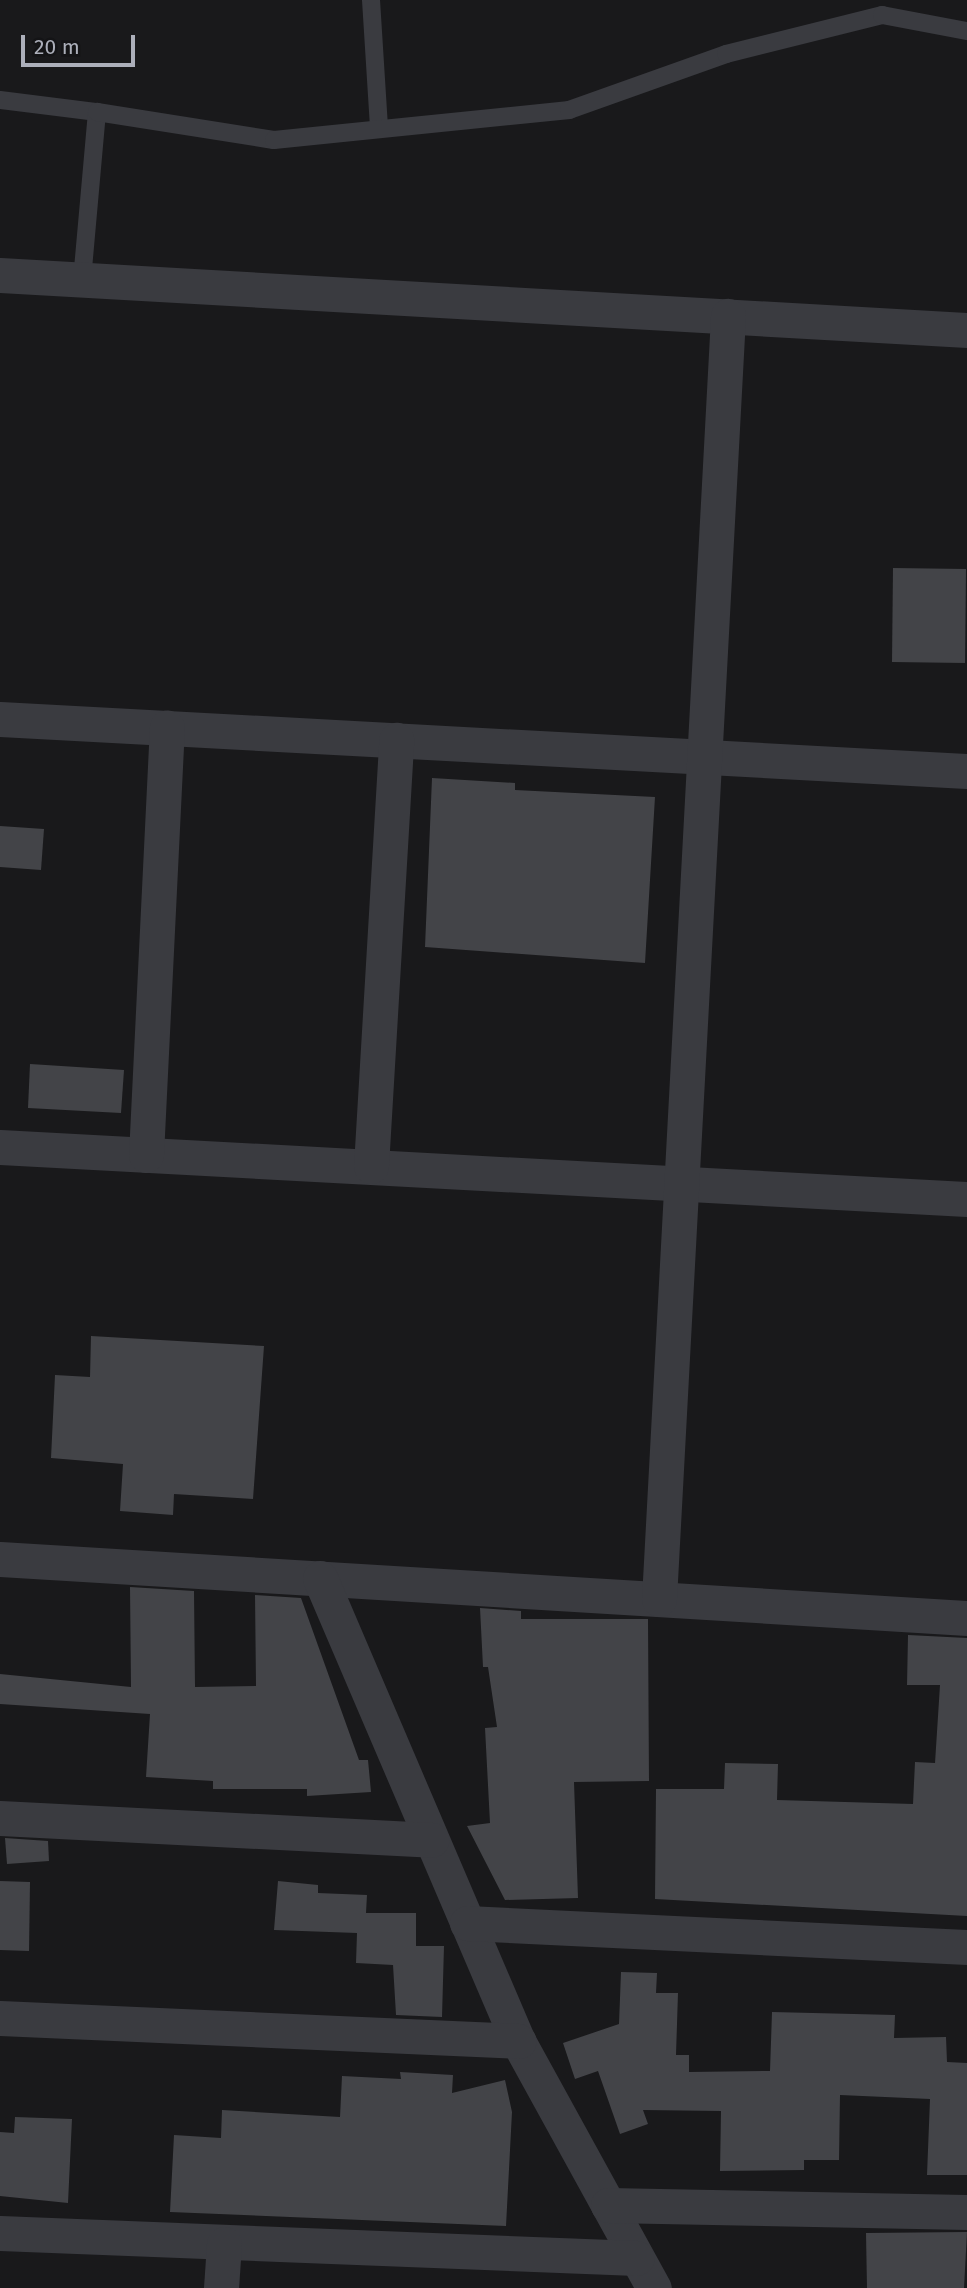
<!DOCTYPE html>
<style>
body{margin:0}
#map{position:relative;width:967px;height:2288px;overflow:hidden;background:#19191b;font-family:"Fira Sans",sans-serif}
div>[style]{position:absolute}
.building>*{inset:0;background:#434448}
.service>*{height:18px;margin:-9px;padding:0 9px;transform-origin:9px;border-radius:9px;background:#3a3b40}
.minor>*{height:35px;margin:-17.5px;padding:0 17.5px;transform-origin:17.5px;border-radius:17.5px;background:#3a3b40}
span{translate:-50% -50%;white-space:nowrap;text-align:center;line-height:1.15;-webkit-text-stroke:5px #141416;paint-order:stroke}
.scale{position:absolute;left:21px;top:35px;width:114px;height:32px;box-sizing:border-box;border:4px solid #acafba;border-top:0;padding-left:9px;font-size:21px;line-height:24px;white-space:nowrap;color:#acafba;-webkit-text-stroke:5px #141416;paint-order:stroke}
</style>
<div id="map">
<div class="building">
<i style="clip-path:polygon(893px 568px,966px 569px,965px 663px,892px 662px)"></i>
<i style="clip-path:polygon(432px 778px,515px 783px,515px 790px,655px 797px,645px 963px,425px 947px)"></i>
<i style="clip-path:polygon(0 826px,44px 829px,41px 870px,0 867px)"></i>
<i style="clip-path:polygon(30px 1064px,124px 1070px,121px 1113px,28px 1108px)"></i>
<i style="clip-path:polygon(91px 1336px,264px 1346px,253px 1499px,174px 1494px,173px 1515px,120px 1511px,123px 1464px,51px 1458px,55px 1375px,90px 1377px)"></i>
<i style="clip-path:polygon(130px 1587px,194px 1591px,195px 1687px,256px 1686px,255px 1595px,301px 1598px,359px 1760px,368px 1760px,371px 1792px,307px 1796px,307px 1789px,213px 1789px,213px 1781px,146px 1777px,150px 1714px,0 1704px,0 1674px,131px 1687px)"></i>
<i style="clip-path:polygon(480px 1608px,521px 1611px,521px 1619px,648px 1619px,649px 1781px,574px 1782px,578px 1898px,505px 1900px,467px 1826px,490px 1823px,485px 1728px,497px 1727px,488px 1667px,483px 1667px)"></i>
<i style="clip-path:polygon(908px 1635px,967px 1638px,967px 1916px,655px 1899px,656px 1789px,724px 1789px,725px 1763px,778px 1764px,777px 1800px,913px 1804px,915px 1762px,935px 1763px,940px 1685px,907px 1685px)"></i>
<i style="clip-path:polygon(5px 1838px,48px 1841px,49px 1861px,7px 1864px)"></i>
<i style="clip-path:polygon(0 1881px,30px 1882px,29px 1951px,0 1950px)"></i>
<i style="clip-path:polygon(278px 1881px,318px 1885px,318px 1893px,367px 1895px,366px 1913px,416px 1913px,416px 1946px,444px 1946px,442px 2017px,396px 2015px,393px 1965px,356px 1963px,357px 1933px,274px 1930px)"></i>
<i style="clip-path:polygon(621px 1972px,657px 1973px,656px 1993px,678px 1993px,676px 2055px,689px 2055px,689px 2072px,770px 2071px,772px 2012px,895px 2015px,894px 2038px,946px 2037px,947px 2062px,967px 2063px,967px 2175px,927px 2175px,930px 2099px,840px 2095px,839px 2160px,804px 2160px,804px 2170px,720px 2171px,721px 2111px,643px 2110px,648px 2124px,620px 2134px,598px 2071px,575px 2079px,563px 2043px,619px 2024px)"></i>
<i style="clip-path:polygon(400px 2072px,453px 2075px,452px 2093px,505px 2080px,512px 2112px,506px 2226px,170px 2212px,174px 2135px,221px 2138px,222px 2110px,340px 2117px,342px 2076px,401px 2079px)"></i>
<i style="clip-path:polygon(15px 2117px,72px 2119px,68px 2203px,0 2196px,0 2132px,14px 2133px)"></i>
<i style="clip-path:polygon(967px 2232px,964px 2288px,867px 2288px,866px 2233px)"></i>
</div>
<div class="service">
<i style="left:371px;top:0;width:128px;rotate:86.4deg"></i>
<i style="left:0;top:100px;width:98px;rotate:7.1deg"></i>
<i style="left:82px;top:280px;width:169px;rotate:-84.9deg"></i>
<i style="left:97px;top:112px;width:179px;rotate:9deg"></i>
<i style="left:274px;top:140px;width:297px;rotate:-5.8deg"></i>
<i style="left:569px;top:110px;width:167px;rotate:-19.6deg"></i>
<i style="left:726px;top:54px;width:161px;rotate:-14deg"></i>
<i style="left:882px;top:15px;width:86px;rotate:10.7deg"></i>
</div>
<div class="minor">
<i style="left:0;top:275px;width:969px;rotate:3.26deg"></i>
<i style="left:0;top:719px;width:968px;rotate:3.08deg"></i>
<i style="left:0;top:1147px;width:968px;rotate:3.08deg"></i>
<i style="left:146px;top:1155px;width:428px;rotate:-87.2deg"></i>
<i style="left:371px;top:1166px;width:427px;rotate:-86.6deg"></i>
<i style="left:0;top:1559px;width:969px;rotate:3.49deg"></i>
<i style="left:320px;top:1578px;width:504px;rotate:66.85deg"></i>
<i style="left:518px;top:2041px;width:282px;rotate:61.2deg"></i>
<i style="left:659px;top:1599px;width:1285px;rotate:-86.92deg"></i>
<i style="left:0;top:1818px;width:432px;rotate:2.9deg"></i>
<i style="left:467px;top:1923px;width:501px;rotate:2.75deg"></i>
<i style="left:0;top:2018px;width:519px;rotate:2.54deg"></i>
<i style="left:608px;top:2205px;width:359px;rotate:1.1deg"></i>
<i style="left:0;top:2233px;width:637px;rotate:2.25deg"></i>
<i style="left:221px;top:2288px;width:44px;rotate:-86.1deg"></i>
</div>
<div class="scale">20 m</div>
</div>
